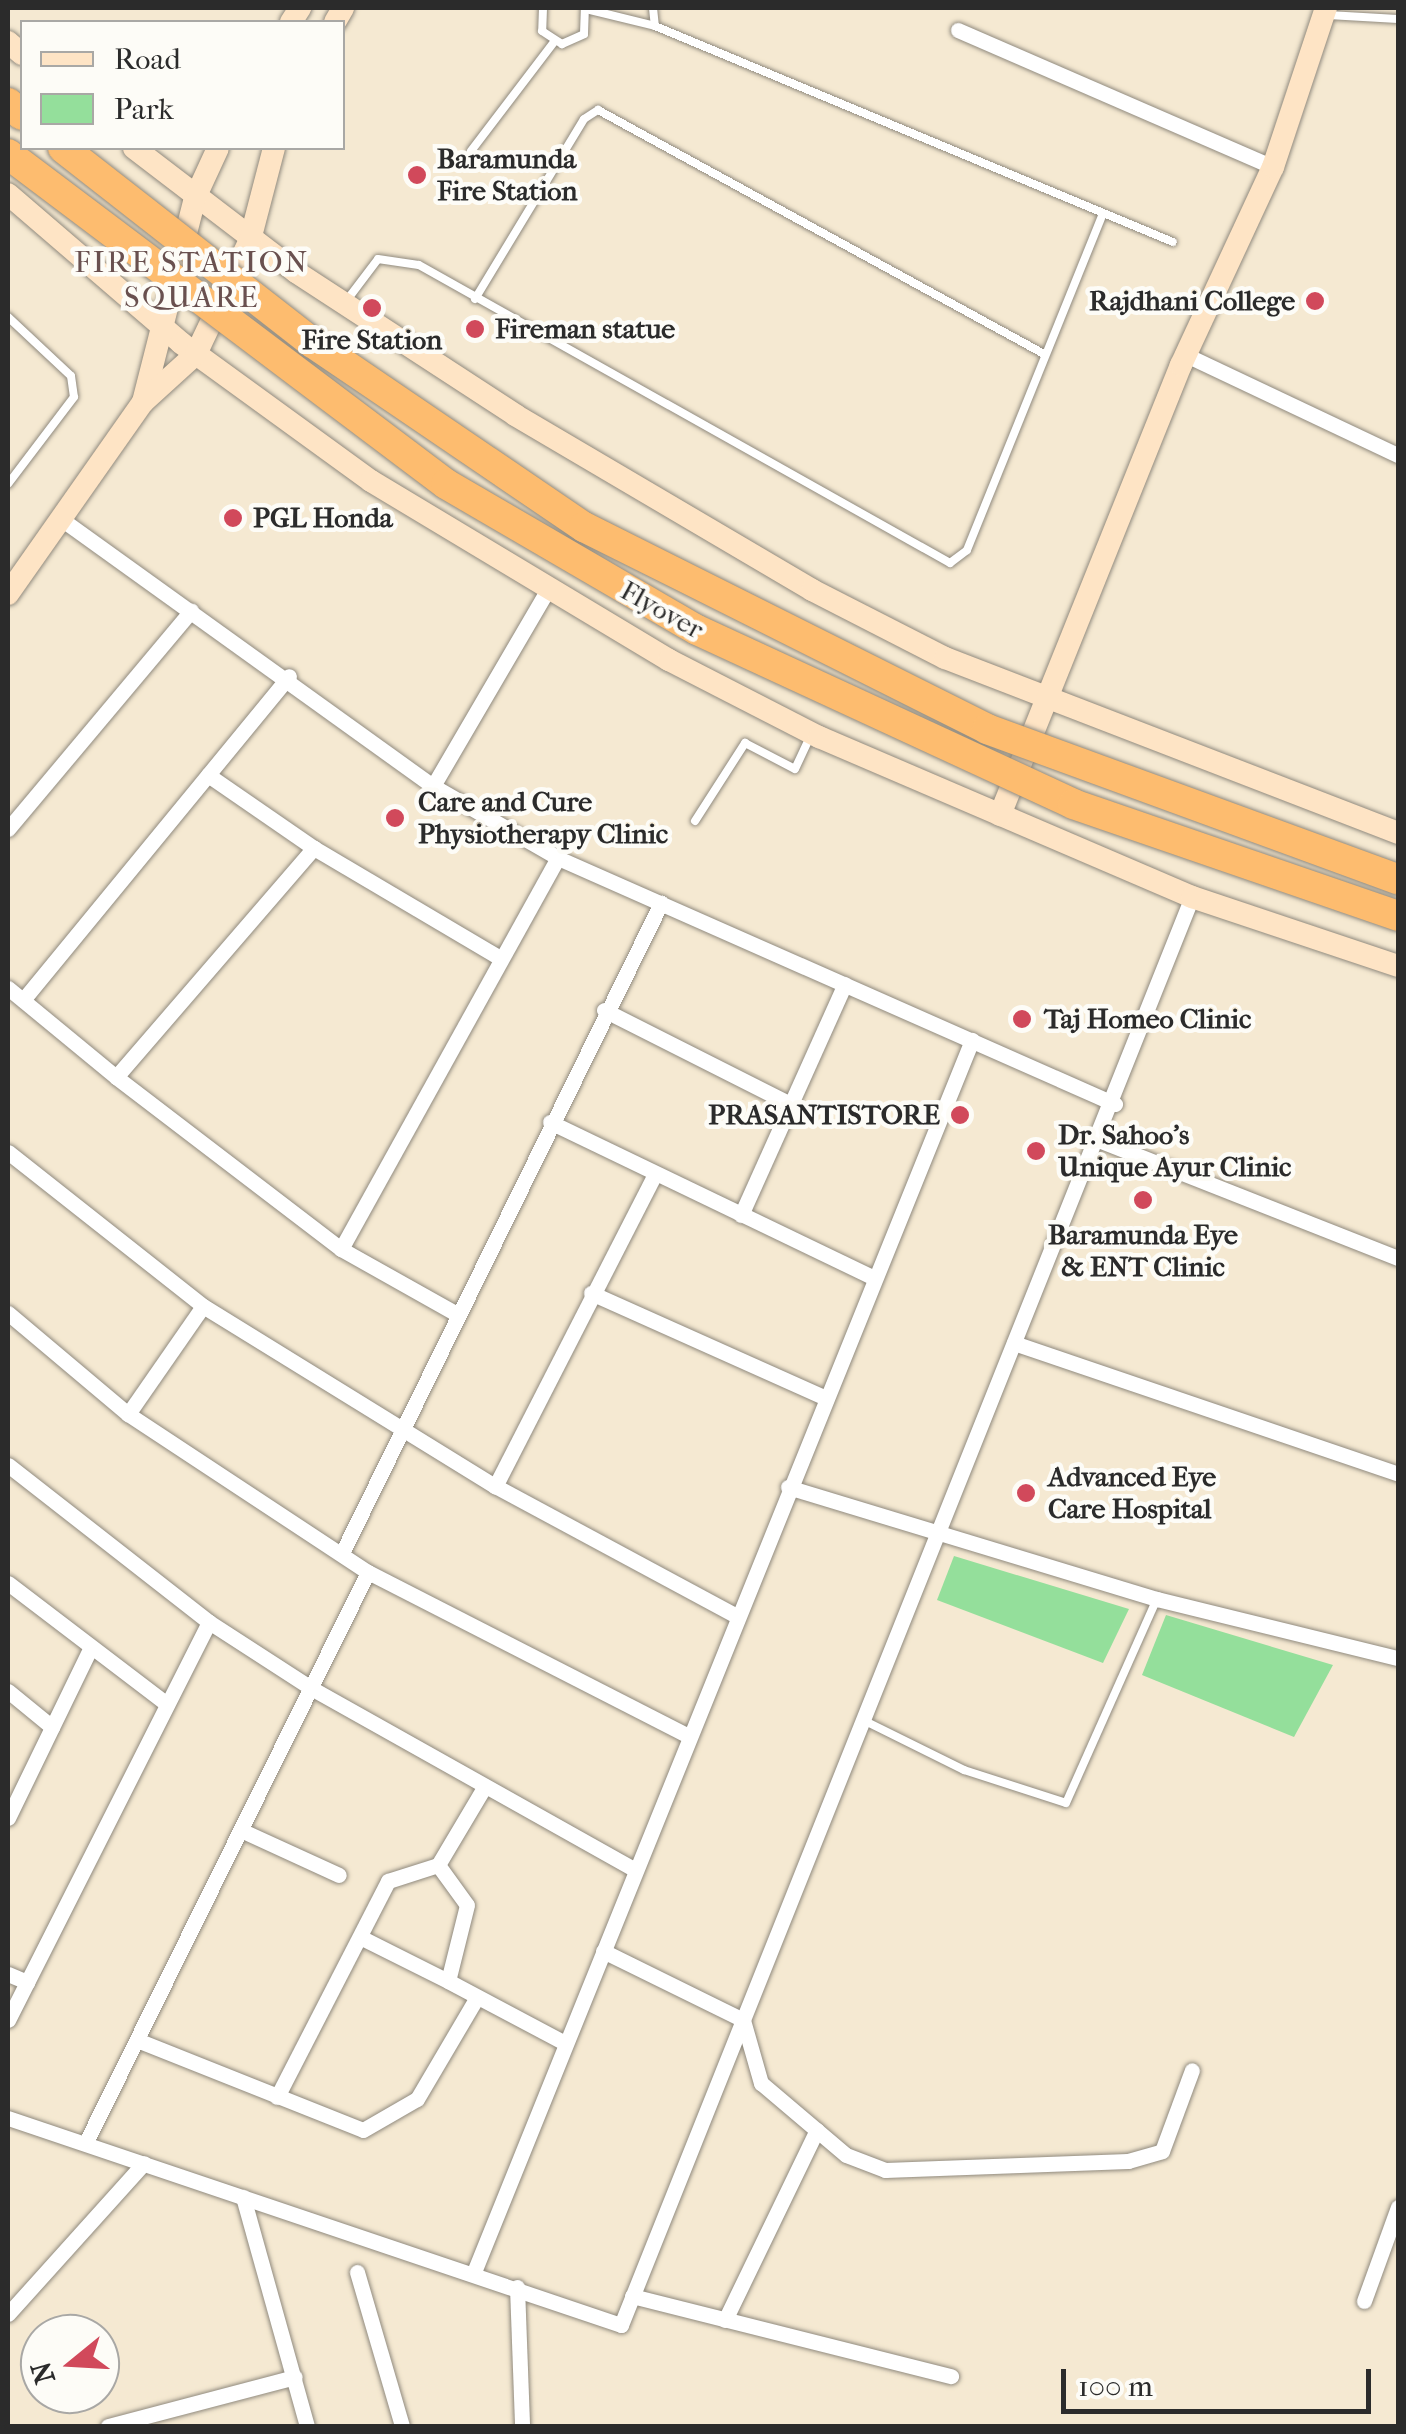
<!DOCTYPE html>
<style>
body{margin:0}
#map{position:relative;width:1406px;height:2434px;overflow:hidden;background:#f5e9d2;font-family:"IM FELL French Canon",serif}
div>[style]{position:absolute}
.green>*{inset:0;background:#94df9b}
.roads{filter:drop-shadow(0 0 2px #908a7e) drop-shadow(0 0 2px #908a7e)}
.lane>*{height:8px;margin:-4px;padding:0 4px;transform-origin:4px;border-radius:4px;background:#fff}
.street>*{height:15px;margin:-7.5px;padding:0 7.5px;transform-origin:7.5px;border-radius:7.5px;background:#fff}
.secondary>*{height:22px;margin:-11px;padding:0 11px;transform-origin:11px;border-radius:11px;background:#fee4c5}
.highway>*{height:30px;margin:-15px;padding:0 15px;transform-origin:15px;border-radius:15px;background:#fdbc6f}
.bridges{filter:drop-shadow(0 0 2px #908a7e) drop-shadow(0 0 2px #908a7e)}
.highway-bridge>*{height:30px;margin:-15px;padding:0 15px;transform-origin:15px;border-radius:15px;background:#fdbc6f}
.dots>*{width:28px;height:28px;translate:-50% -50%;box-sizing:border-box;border:5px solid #fdfcf7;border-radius:50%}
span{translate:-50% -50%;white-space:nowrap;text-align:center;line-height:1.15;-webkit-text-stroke:9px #fdfcf7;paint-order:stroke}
.poi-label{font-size:28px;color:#2b2b2b;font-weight:700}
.left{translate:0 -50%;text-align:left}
.right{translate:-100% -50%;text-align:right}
.street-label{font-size:28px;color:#2b2b2b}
.neighbourhood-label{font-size:30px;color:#69504f;letter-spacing:2.5px}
.frame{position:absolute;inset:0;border:10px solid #2b2b2b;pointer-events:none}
.legend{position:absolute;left:20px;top:20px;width:325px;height:130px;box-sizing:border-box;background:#fdfcf7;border:2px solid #a9a8a5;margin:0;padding:12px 18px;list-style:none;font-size:30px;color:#2b2b2b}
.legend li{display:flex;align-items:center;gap:20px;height:50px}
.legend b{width:50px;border:2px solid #a9a8a5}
.north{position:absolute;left:20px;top:2314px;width:100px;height:100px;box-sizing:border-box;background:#fdfcf7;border:2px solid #a9a8a5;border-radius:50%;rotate:252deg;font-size:28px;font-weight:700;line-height:40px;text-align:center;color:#2b2b2b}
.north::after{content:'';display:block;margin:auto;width:35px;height:45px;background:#d1495b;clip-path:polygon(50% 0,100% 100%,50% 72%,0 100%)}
.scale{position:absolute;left:1061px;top:2369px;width:310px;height:45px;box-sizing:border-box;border:5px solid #2b2b2b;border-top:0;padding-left:12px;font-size:30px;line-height:35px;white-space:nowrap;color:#2b2b2b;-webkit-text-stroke:8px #fdfcf7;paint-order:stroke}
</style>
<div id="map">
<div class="green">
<i style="clip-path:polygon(954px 1556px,1129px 1609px,1103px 1663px,937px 1600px)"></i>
<i style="clip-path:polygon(1166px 1615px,1333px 1665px,1294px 1737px,1142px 1675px)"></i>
</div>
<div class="roads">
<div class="lane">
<i style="left:543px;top:8px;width:23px;rotate:92deg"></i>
<i style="left:542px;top:31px;width:24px;rotate:33deg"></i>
<i style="left:562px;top:44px;width:24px;rotate:-24deg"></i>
<i style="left:584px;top:34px;width:25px;rotate:-88deg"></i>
<i style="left:653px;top:8px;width:18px;rotate:84deg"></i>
<i style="left:586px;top:9px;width:71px;rotate:13.8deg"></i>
<i style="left:655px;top:26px;width:561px;rotate:22.64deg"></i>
<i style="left:1328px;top:15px;width:70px;rotate:3.3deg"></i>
<i style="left:471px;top:151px;width:137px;rotate:-52.7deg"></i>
<i style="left:475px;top:299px;width:210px;rotate:-58.8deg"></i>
<i style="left:584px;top:119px;width:17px;rotate:-33deg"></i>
<i style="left:598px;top:110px;width:508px;rotate:28.68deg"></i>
<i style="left:347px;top:300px;width:51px;rotate:-52.9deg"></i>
<i style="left:378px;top:259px;width:41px;rotate:8.3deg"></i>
<i style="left:419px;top:265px;width:609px;rotate:29.3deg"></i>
<i style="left:950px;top:563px;width:21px;rotate:-37deg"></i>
<i style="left:967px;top:550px;width:363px;rotate:-68deg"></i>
<i style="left:8px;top:317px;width:86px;rotate:43.1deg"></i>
<i style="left:71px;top:376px;width:21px;rotate:82deg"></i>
<i style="left:74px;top:397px;width:109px;rotate:127.2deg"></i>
<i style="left:695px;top:821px;width:93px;rotate:-57.3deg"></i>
<i style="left:745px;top:743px;width:56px;rotate:27.5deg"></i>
<i style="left:795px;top:769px;width:35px;rotate:-65deg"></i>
<i style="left:863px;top:1720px;width:113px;rotate:26.3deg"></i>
<i style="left:964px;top:1770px;width:107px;rotate:17.9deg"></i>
<i style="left:1066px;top:1803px;width:223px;rotate:-66deg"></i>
</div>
<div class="street">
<i style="left:958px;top:30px;width:344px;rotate:23.5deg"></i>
<i style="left:1186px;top:355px;width:234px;rotate:25.3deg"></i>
<i style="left:64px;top:521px;width:454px;rotate:35.7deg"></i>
<i style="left:433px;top:786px;width:144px;rotate:29.9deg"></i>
<i style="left:558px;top:858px;width:609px;rotate:23.83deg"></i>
<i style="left:208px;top:775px;width:129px;rotate:34.6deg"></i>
<i style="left:433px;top:786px;width:226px;rotate:-59.7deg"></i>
<i style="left:8px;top:829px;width:285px;rotate:-50deg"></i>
<i style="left:8px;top:988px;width:140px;rotate:39.5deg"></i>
<i style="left:116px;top:1077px;width:303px;rotate:-49.2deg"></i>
<i style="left:314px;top:848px;width:214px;rotate:30.6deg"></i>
<i style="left:23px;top:1000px;width:419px;rotate:-50.6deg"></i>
<i style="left:604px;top:1010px;width:208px;rotate:26.8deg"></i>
<i style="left:116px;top:1077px;width:283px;rotate:37.4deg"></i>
<i style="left:341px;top:1249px;width:133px;rotate:29.3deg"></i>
<i style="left:550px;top:1122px;width:357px;rotate:25.7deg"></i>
<i style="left:1101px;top:1141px;width:319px;rotate:21.5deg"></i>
<i style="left:8px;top:1152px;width:248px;rotate:38.3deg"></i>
<i style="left:203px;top:1306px;width:343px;rotate:31.7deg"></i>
<i style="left:655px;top:1174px;width:351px;rotate:117.1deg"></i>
<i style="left:495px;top:1486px;width:274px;rotate:28.3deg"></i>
<i style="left:741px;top:1215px;width:253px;rotate:-65.8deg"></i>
<i style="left:341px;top:1249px;width:447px;rotate:-61deg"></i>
<i style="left:591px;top:1293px;width:255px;rotate:24.1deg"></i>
<i style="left:8px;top:1313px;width:157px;rotate:40.1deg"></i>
<i style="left:128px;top:1414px;width:287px;rotate:33.4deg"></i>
<i style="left:368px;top:1572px;width:360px;rotate:27.1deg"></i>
<i style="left:1014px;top:1343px;width:406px;rotate:18.8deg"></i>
<i style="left:128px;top:1414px;width:131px;rotate:-55.2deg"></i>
<i style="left:8px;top:1465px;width:255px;rotate:38deg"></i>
<i style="left:209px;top:1622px;width:121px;rotate:32.9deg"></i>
<i style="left:311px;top:1688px;width:370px;rotate:29.3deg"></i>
<i style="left:788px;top:1487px;width:386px;rotate:16.9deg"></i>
<i style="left:1157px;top:1599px;width:248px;rotate:13.8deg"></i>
<i style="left:343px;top:1551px;width:722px;rotate:-63.86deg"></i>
<i style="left:8px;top:1583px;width:200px;rotate:37.3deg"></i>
<i style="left:8px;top:1691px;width:57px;rotate:39.3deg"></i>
<i style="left:8px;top:1818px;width:190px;rotate:-64.1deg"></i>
<i style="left:245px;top:1832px;width:103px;rotate:24.6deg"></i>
<i style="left:438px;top:1865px;width:49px;rotate:54.1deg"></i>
<i style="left:467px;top:1905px;width:78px;rotate:104deg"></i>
<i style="left:448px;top:1981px;width:132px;rotate:27.9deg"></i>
<i style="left:360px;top:1937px;width:98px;rotate:26.6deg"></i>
<i style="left:603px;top:1951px;width:156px;rotate:26.2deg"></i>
<i style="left:743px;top:2020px;width:66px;rotate:74.1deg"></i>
<i style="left:761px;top:2083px;width:111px;rotate:40.3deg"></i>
<i style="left:846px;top:2155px;width:42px;rotate:21deg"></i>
<i style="left:885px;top:2170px;width:243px;rotate:-2.1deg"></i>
<i style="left:1128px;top:2161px;width:35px;rotate:-16deg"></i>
<i style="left:1162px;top:2151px;width:86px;rotate:-69.7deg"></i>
<i style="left:8px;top:1974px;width:21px;rotate:23deg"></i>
<i style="left:8px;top:2020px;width:446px;rotate:-63.2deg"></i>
<i style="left:137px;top:2040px;width:243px;rotate:21.7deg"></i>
<i style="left:363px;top:2130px;width:62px;rotate:-29.9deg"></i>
<i style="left:417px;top:2099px;width:118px;rotate:-59.5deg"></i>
<i style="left:277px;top:2097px;width:243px;rotate:-62.8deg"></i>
<i style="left:388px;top:1881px;width:52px;rotate:-17.7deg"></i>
<i style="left:438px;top:1865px;width:86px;rotate:-59.3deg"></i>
<i style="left:8px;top:2118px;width:647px;rotate:18.66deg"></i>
<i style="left:621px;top:2325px;width:1538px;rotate:-68.21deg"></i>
<i style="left:86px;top:2142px;width:636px;rotate:-63.68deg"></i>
<i style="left:243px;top:2197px;width:238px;rotate:74.4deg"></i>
<i style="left:357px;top:2272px;width:160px;rotate:73.7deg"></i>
<i style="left:474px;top:2272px;width:1329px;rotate:-67.99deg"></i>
<i style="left:517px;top:2287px;width:139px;rotate:87.9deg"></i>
<i style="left:632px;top:2296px;width:329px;rotate:14.1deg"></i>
<i style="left:1364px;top:2301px;width:100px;rotate:-70.1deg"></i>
<i style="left:8px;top:2314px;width:203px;rotate:-48deg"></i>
<i style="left:725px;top:2320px;width:211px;rotate:-64.2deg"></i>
<i style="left:108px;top:2426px;width:193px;rotate:-14.7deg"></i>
</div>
<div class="secondary">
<i style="left:291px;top:22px;width:17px;rotate:-57deg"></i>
<i style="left:335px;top:22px;width:16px;rotate:-60deg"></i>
<i style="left:8px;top:42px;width:18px;rotate:41deg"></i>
<i style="left:134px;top:148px;width:204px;rotate:37.4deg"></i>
<i style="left:296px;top:272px;width:262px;rotate:33.1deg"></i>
<i style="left:515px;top:415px;width:345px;rotate:30.5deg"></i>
<i style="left:812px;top:590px;width:149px;rotate:27.1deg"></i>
<i style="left:945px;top:658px;width:486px;rotate:21.1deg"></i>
<i style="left:8px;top:194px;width:228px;rotate:40.7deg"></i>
<i style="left:181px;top:343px;width:235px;rotate:36deg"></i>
<i style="left:371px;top:481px;width:348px;rotate:31deg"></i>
<i style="left:669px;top:660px;width:169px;rotate:27.2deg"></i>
<i style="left:819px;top:737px;width:406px;rotate:23.2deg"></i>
<i style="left:1192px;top:897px;width:217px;rotate:18.5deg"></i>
<i style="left:143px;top:402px;width:211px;rotate:-75.7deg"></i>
<i style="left:195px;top:198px;width:55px;rotate:-65.3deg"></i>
<i style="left:8px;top:594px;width:235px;rotate:-54.9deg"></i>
<i style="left:143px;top:402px;width:72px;rotate:-42.2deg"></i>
<i style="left:196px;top:354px;width:126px;rotate:-64.7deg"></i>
<i style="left:250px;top:240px;width:95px;rotate:-75.4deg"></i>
<i style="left:1000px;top:815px;width:485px;rotate:-68.1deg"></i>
<i style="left:1181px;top:365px;width:218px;rotate:-65.1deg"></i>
<i style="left:1273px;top:167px;width:168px;rotate:-71.6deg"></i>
</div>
<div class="highway">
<i style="left:8px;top:103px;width:18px;rotate:41deg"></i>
</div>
</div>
<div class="bridges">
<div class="highway-bridge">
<i style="left:63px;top:148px;width:317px;rotate:38deg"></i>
<i style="left:313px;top:343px;width:328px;rotate:34.2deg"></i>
<i style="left:584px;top:527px;width:451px;rotate:26.6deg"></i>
<i style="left:987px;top:729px;width:438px;rotate:20.1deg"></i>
<i style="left:8px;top:154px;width:548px;rotate:37deg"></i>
<i style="left:446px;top:484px;width:290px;rotate:30.2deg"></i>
<i style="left:697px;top:630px;width:414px;rotate:24.8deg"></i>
<i style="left:1073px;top:804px;width:344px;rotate:19deg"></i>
</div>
</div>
<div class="dots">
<i style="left:417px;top:175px;background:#d1495b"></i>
<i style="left:1315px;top:301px;background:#d1495b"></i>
<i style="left:372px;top:308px;background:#d1495b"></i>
<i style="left:475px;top:329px;background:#d1495b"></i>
<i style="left:233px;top:518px;background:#d1495b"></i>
<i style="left:395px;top:818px;background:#d1495b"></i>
<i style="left:1022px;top:1019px;background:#d1495b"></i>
<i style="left:960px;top:1115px;background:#d1495b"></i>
<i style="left:1036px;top:1151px;background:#d1495b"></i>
<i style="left:1143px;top:1200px;background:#d1495b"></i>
<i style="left:1026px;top:1493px;background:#d1495b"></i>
</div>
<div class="poi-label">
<span class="left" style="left:437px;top:175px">Baramunda<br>Fire Station</span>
<span class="right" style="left:1295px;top:301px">Rajdhani College</span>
<span class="left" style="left:495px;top:329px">Fireman statue</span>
<span style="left:372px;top:340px">Fire Station</span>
<span class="left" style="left:253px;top:518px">PGL Honda</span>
<span class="left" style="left:418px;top:818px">Care and Cure<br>Physiotherapy Clinic</span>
<span class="left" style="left:1044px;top:1019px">Taj Homeo Clinic</span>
<span class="right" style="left:940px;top:1115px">PRASANTISTORE</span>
<span class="left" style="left:1058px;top:1151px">Dr. Sahoo's<br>Unique Ayur Clinic</span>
<span style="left:1143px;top:1251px">Baramunda Eye<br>&amp; ENT Clinic</span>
<span class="left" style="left:1048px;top:1493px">Advanced Eye<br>Care Hospital</span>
</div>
<div class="street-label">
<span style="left:662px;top:610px;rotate:29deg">Flyover</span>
</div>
<div class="neighbourhood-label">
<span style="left:192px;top:280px">FIRE STATION<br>SQUARE</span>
</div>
<div class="frame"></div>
<ul class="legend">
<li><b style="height:12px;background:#fee4c5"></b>Road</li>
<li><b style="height:28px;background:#94df9b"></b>Park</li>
</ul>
<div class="north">N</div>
<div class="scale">100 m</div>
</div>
